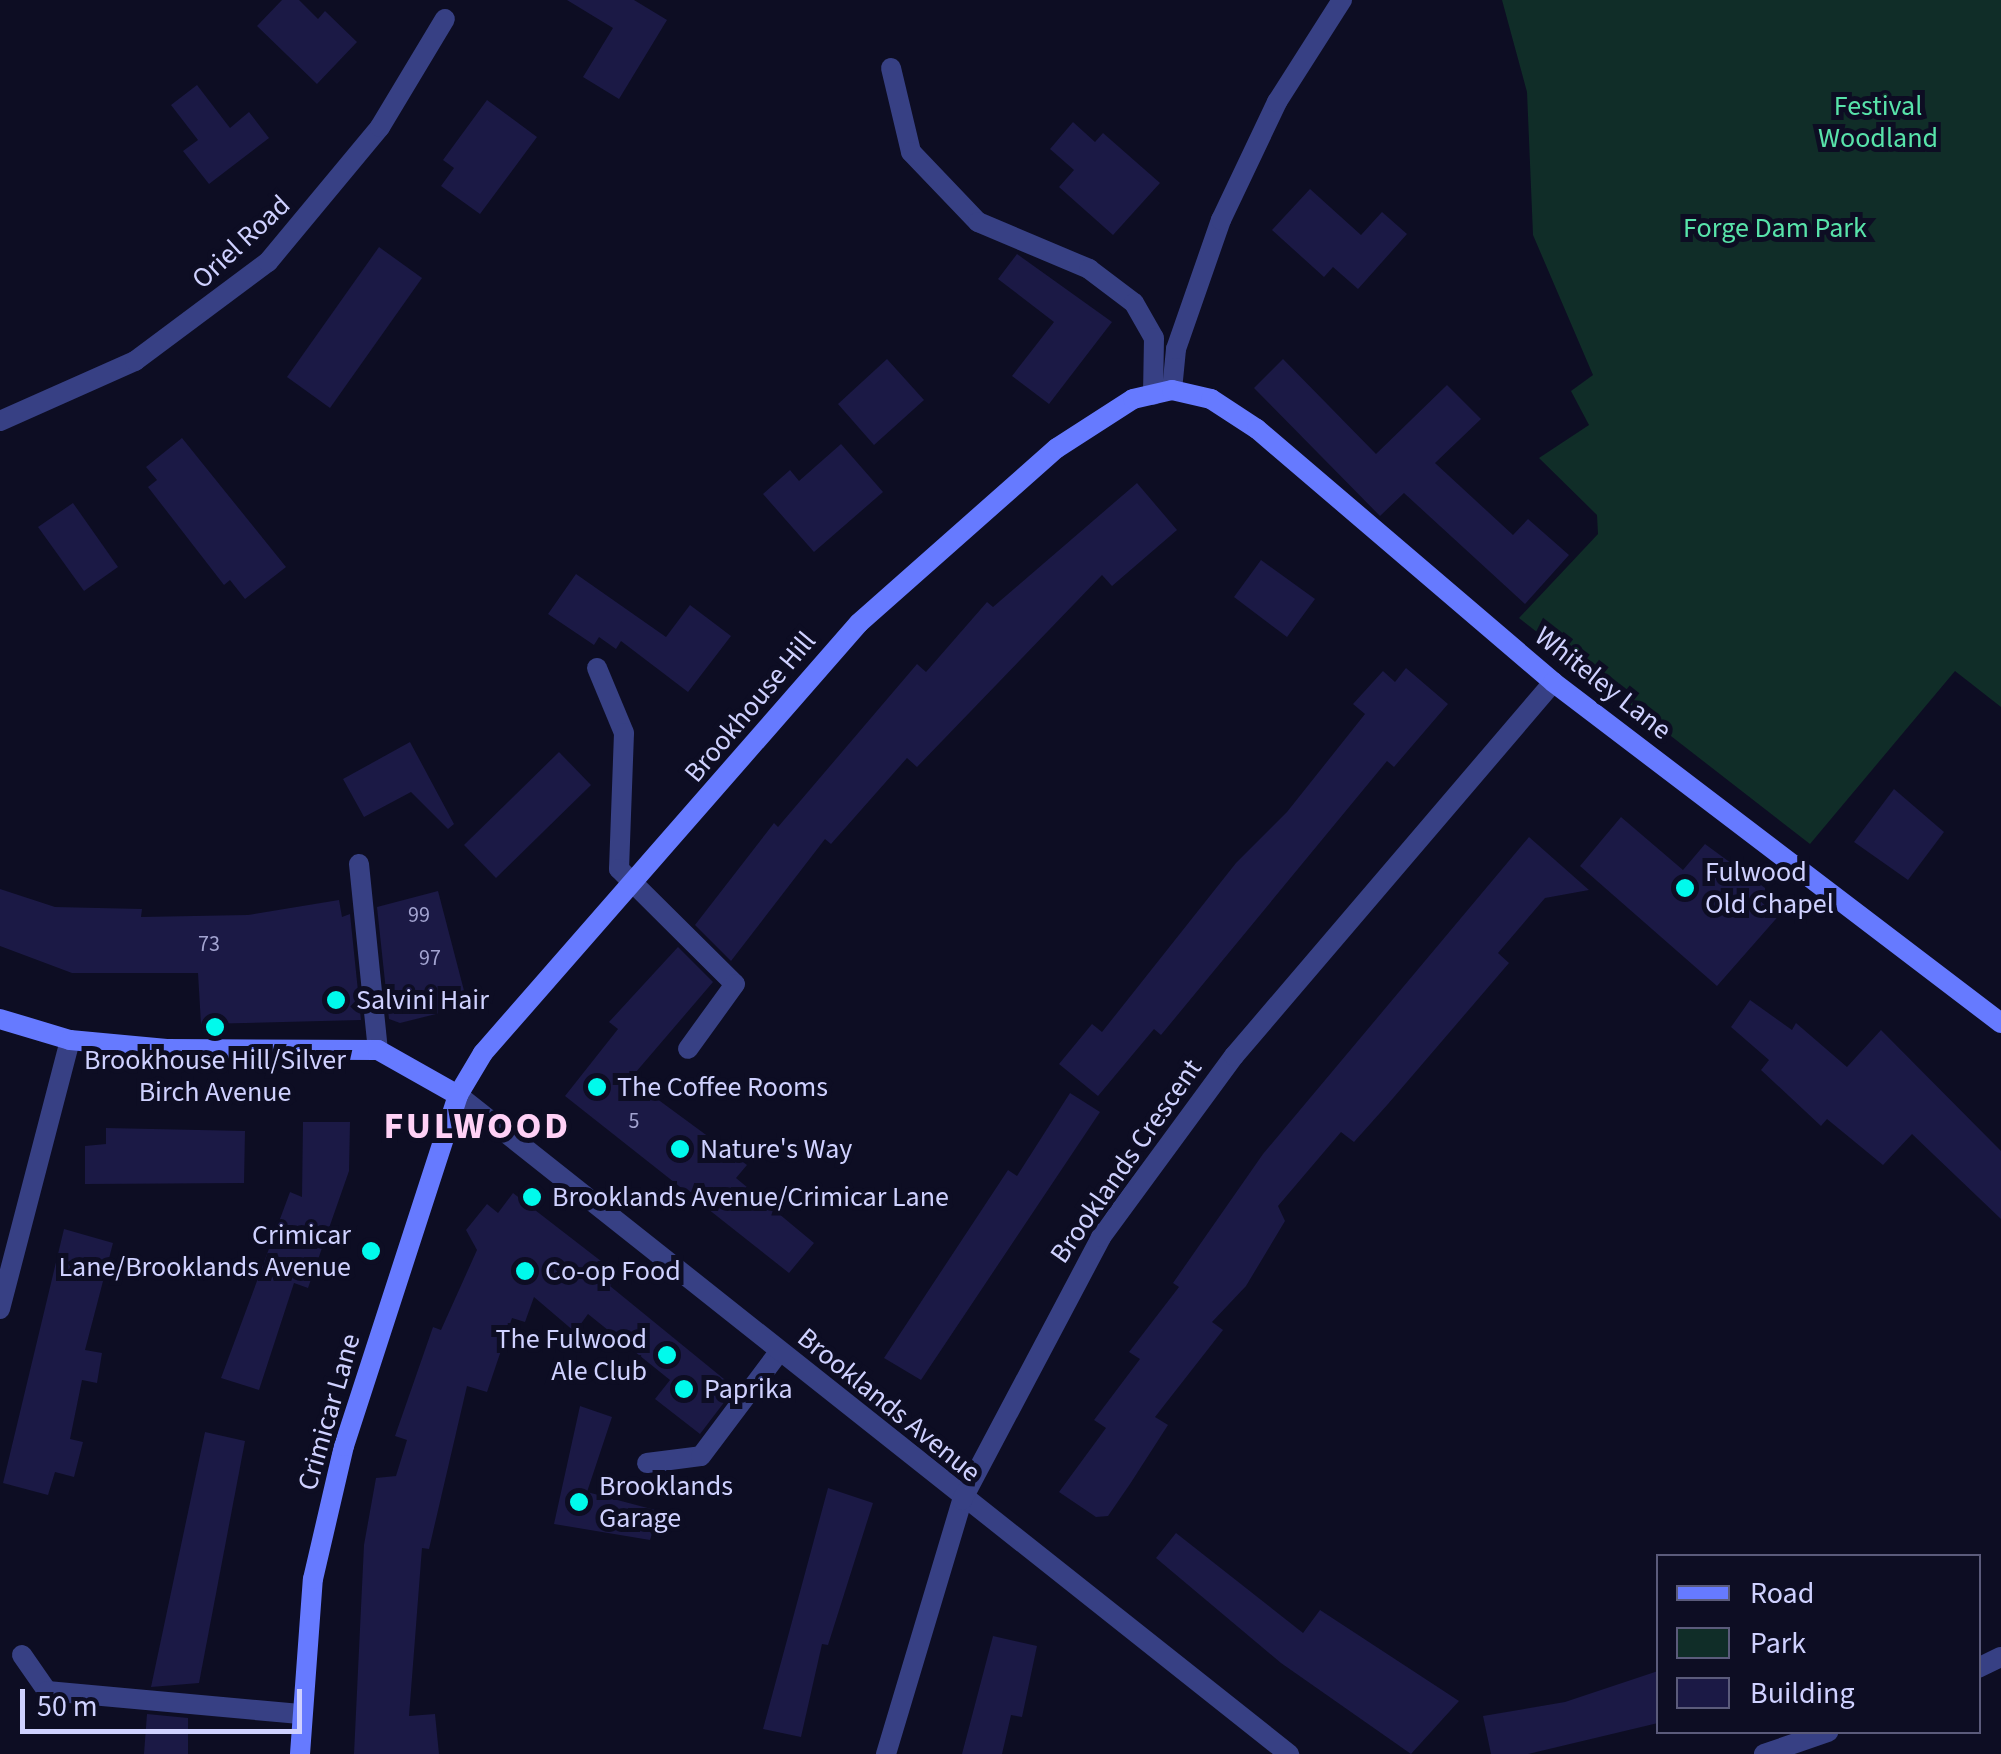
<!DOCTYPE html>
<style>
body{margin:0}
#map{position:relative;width:2001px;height:1754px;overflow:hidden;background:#0d0d23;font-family:"Source Sans 3",sans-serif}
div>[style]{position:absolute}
.green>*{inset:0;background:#102d28}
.building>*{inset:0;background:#1b1945}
.lane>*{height:20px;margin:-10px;padding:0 10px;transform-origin:10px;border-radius:10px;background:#374084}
.street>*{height:20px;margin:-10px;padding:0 10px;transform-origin:10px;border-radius:10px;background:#374084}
.secondary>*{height:20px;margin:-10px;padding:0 10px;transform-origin:10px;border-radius:10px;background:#667aff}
.dots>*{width:28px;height:28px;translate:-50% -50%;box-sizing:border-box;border:5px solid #0d0d23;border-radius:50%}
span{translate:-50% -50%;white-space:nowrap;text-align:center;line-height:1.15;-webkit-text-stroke:10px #0d0d23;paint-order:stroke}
.number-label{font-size:22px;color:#a2a3d0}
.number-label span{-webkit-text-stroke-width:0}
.park-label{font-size:28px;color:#58e3aa}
.street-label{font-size:28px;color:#cfd1ff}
.poi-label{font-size:28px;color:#cfd1ff}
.left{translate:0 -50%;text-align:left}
.right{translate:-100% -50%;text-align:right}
.district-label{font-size:38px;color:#ffd1f6;font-weight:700;letter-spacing:2.5px}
.legend{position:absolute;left:1656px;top:1554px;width:325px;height:180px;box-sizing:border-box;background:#0d0d23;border:2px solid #5b5b7b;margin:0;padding:12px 18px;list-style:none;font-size:30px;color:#cfd1ff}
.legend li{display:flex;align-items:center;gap:20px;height:50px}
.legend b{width:50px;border:2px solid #5b5b7b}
.scale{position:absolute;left:20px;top:1689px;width:282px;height:45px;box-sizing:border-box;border:5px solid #cfd1ff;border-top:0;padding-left:12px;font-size:30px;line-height:35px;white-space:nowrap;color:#cfd1ff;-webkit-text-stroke:8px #0d0d23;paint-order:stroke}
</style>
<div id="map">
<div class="green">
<i style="clip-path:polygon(1502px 0,2001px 0,2001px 707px,1955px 671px,1810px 844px,1519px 618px,1598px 534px,1597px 515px,1539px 458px,1589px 425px,1571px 391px,1593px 375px,1533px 235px,1527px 92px)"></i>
</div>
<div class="building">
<i style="clip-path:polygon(282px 0,299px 0,318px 19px,325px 11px,357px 42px,317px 84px,257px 26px)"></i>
<i style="clip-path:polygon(567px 0,634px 0,667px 20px,619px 99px,583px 77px,613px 28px)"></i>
<i style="clip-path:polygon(197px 85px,230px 128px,249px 112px,269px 138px,209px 184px,183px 151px,198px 140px,171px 105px)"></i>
<i style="clip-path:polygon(487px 100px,537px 137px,480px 214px,441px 186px,454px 168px,443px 160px)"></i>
<i style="clip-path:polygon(1073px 122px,1095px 142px,1103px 133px,1160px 183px,1113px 235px,1059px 187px,1074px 170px,1050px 149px)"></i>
<i style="clip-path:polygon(1310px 189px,1361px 235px,1382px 212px,1407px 234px,1358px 289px,1333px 267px,1324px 277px,1272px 230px)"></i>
<i style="clip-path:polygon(379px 247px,422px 278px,330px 408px,287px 377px)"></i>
<i style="clip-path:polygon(1017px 254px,1112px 322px,1049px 404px,1012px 376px,1054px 322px,998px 279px)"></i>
<i style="clip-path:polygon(887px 359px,924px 400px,874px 445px,838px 404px)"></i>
<i style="clip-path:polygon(1283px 359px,1376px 454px,1447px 385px,1481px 419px,1435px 463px,1513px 535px,1528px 519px,1569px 555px,1525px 604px,1404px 493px,1380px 516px,1254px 388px)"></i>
<i style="clip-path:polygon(182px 438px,286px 567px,245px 599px,230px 580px,224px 585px,148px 487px,157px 480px,146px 467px)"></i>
<i style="clip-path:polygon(841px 444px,883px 492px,814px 552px,763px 494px,790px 470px,799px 481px)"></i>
<i style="clip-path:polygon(1137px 483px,1177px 530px,1112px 586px,1102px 575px,917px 767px,907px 758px,831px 844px,825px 839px,731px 961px,695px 925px,774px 823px,778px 827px,917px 664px,926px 672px,987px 602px,993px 607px)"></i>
<i style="clip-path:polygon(73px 503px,118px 567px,84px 591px,38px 527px)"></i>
<i style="clip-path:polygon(1261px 560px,1315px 599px,1287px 637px,1234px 597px)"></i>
<i style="clip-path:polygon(576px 574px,666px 637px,690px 605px,731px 636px,688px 692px,621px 641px,616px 649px,599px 637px,594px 645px,548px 614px)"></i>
<i style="clip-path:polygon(1406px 668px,1448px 704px,1394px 767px,1387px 761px,1161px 1035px,1154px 1029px,1098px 1096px,1059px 1064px,1092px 1024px,1102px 1032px,1236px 863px,1287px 812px,1365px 714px,1353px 704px,1383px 671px,1395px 682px)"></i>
<i style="clip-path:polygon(410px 742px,454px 824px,448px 829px,411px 792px,364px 817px,343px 779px)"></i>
<i style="clip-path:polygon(559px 752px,591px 785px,496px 878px,464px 845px)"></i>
<i style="clip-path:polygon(1894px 789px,1944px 832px,1908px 880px,1854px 842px)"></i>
<i style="clip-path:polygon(1621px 817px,1683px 870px,1705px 844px,1788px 905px,1717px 986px,1580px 866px)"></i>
<i style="clip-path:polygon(1529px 837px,1589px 890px,1545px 898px,1498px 953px,1509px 963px,1388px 1104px,1354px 1142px,1341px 1132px,1278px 1206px,1285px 1221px,1246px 1286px,1212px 1322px,1223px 1330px,1155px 1417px,1168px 1425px,1130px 1484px,1108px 1516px,1096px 1517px,1059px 1492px,1106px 1428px,1094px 1420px,1140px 1359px,1129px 1352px,1179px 1287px,1173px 1283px,1263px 1154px)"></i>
<i style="clip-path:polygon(0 889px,55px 907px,142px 909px,141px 917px,248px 915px,339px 900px,342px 917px,350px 914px,361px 1020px,201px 1024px,198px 973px,72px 973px,0 946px)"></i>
<i style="clip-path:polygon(438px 891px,468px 1006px,400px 1023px,389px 1019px,377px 907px)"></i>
<i style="clip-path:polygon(678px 947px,713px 982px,630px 1079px,747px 1165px,736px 1178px,814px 1243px,789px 1273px,565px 1096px,618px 1029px,609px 1022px)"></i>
<i style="clip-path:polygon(1750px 1000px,1792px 1030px,1796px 1023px,1847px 1067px,1881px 1030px,2001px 1151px,2001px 1219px,1912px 1134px,1883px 1165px,1827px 1119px,1821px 1126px,1761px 1070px,1769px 1060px,1731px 1027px)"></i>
<i style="clip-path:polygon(1070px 1093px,1100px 1112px,921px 1380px,884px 1358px,1008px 1170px,1017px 1176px)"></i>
<i style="clip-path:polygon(303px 1122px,350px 1122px,349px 1171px,308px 1288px,294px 1283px,259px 1390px,221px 1378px,290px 1192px,302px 1197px)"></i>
<i style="clip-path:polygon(106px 1128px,245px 1131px,244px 1183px,85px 1184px,85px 1146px,106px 1144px)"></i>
<i style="clip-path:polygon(513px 1193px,619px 1275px,610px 1286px,735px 1388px,700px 1434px,655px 1399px,670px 1380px,588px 1314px,575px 1332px,534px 1297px,525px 1322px,512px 1318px,487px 1392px,467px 1386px,429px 1549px,422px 1548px,409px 1716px,435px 1714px,439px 1754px,354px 1754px,364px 1545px,376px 1478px,396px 1476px,407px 1440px,395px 1436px,433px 1327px,441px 1330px,477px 1250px,466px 1230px,487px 1204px,498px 1213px)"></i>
<i style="clip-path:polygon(64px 1229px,113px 1243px,85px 1350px,102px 1353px,97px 1383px,82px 1380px,70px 1439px,83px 1442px,74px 1477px,55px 1472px,48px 1495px,3px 1483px)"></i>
<i style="clip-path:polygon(580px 1406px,612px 1417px,587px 1492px,659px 1511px,650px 1540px,554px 1524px)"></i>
<i style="clip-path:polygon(205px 1432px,245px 1441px,199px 1683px,151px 1687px)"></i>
<i style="clip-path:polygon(828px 1488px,873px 1503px,828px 1645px,822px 1644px,801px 1737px,763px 1729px)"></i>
<i style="clip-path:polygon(1176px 1533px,1303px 1633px,1320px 1610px,1459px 1701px,1411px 1754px,1281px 1663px,1156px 1558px)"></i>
<i style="clip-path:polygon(993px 1636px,1037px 1646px,1022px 1717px,1011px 1715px,1002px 1754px,962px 1754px)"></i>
<i style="clip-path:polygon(1658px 1671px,1658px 1723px,1528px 1754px,1491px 1754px,1483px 1716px,1565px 1702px)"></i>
<i style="clip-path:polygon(147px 1714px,188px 1718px,188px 1754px,144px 1754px)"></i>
</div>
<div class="lane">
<i style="left:891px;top:68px;width:86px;rotate:76.6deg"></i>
<i style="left:911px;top:152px;width:97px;rotate:46.3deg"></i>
<i style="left:978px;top:222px;width:121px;rotate:22.9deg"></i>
<i style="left:1089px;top:269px;width:56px;rotate:37.1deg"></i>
<i style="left:1134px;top:303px;width:40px;rotate:60.3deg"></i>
<i style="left:1154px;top:338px;width:57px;rotate:91deg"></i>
<i style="left:597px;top:668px;width:70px;rotate:67.4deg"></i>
<i style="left:624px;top:733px;width:136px;rotate:92.1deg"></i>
<i style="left:619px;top:869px;width:163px;rotate:44.8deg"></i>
<i style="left:735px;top:984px;width:80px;rotate:125.9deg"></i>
<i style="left:359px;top:864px;width:187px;rotate:84.2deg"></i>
<i style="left:647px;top:1463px;width:54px;rotate:-7.4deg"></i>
<i style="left:701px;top:1456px;width:130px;rotate:-53.1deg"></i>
<i style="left:22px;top:1655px;width:44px;rotate:55.2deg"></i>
<i style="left:47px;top:1691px;width:254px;rotate:5.2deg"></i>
</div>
<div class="street">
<i style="left:1172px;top:390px;width:41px;rotate:-84.4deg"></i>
<i style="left:1176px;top:349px;width:137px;rotate:-70.8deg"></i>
<i style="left:1221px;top:220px;width:131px;rotate:-64.6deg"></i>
<i style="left:1277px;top:102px;width:121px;rotate:-57.5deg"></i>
<i style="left:0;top:421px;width:148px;rotate:-24deg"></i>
<i style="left:135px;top:361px;width:166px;rotate:-36.7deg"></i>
<i style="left:268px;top:262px;width:175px;rotate:-50.3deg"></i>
<i style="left:380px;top:127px;width:126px;rotate:-59deg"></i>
<i style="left:458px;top:1095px;width:1061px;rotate:38.42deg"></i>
<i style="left:0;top:1309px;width:278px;rotate:-75.4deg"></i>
<i style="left:1978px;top:1668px;width:25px;rotate:-26deg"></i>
<i style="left:886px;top:1754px;width:265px;rotate:-73.3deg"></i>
<i style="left:962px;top:1500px;width:297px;rotate:-62.1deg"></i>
<i style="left:1101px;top:1237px;width:225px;rotate:-53.7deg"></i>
<i style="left:1234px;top:1056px;width:492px;rotate:-49.5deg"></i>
<i style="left:1764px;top:1754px;width:68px;rotate:-19deg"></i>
</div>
<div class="secondary">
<i style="left:0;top:1019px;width:73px;rotate:16.7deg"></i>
<i style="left:70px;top:1040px;width:97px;rotate:5.3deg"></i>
<i style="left:167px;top:1049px;width:211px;rotate:0.3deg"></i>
<i style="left:378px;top:1050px;width:92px;rotate:29.4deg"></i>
<i style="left:300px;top:1754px;width:175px;rotate:-85.8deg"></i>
<i style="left:313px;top:1579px;width:137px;rotate:-76.9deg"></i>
<i style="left:344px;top:1446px;width:369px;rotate:-72deg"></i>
<i style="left:458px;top:1095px;width:49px;rotate:-59.2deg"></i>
<i style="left:483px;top:1053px;width:571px;rotate:-48.83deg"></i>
<i style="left:859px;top:623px;width:264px;rotate:-41.5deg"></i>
<i style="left:1057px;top:448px;width:90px;rotate:-32.8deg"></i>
<i style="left:1133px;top:399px;width:40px;rotate:-13deg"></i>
<i style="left:1172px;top:390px;width:40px;rotate:13deg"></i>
<i style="left:1211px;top:399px;width:55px;rotate:33.1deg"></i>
<i style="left:1257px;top:429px;width:389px;rotate:40.5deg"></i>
<i style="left:1553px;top:682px;width:563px;rotate:37.28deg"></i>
</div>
<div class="dots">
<i style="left:1685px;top:888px;background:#00faec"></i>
<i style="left:336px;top:1000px;background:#00faec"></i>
<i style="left:215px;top:1027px;background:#00faec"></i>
<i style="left:597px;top:1087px;background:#00faec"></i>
<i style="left:680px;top:1149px;background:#00faec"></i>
<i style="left:532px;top:1197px;background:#00faec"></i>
<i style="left:371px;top:1251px;background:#00faec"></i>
<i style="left:525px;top:1271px;background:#00faec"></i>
<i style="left:667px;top:1355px;background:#00faec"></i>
<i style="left:684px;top:1389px;background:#00faec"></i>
<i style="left:579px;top:1502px;background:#00faec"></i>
</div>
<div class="number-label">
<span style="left:419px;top:916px">99</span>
<span style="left:209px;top:945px">73</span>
<span style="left:430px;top:959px">97</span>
<span style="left:634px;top:1122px">5</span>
</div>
<div class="park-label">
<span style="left:1878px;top:122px">Festival<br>Woodland</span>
<span style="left:1775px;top:228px">Forge Dam Park</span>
</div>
<div class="street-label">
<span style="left:241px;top:242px;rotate:-43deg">Oriel Road</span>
<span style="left:1603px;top:683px;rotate:38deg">Whiteley Lane</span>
<span style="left:750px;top:707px;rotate:-50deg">Brookhouse Hill</span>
<span style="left:1126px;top:1161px;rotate:-55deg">Brooklands Crescent</span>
<span style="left:889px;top:1405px;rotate:39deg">Brooklands Avenue</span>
<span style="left:329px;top:1412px;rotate:-74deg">Crimicar Lane</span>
</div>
<div class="poi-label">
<span class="left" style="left:1705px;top:888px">Fulwood<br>Old Chapel</span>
<span class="left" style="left:356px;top:1000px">Salvini Hair</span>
<span style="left:215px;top:1076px">Brookhouse Hill/Silver<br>Birch Avenue</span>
<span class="left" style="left:617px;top:1087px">The Coffee Rooms</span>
<span class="left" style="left:700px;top:1149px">Nature's Way</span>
<span class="left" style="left:552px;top:1197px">Brooklands Avenue/Crimicar Lane</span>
<span class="right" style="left:351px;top:1251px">Crimicar<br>Lane/Brooklands Avenue</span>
<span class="left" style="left:545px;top:1271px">Co-op Food</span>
<span class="right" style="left:647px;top:1355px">The Fulwood<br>Ale Club</span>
<span class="left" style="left:704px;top:1389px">Paprika</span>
<span class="left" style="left:599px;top:1502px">Brooklands<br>Garage</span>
</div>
<div class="district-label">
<span style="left:477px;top:1127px">FULWOOD</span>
</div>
<ul class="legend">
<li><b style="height:12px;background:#667aff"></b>Road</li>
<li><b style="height:28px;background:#102d28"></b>Park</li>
<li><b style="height:28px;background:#1b1945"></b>Building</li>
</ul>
<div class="scale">50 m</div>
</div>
